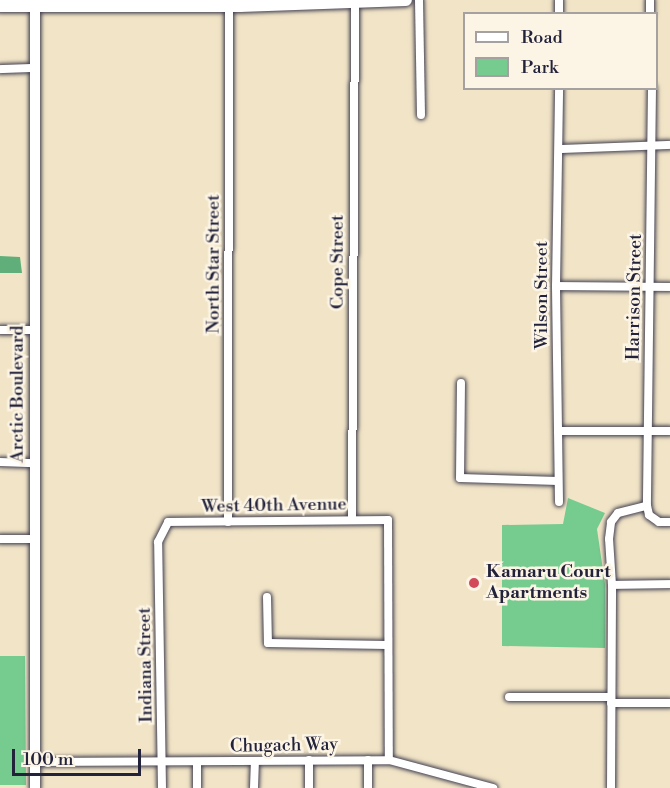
<!DOCTYPE html>
<style>
body{margin:0}
#map{position:relative;width:670px;height:788px;overflow:hidden;background:#f2e5c7;font-family:"Libre Bodoni",serif}
div>[style]{position:absolute}
.green>*{inset:0;background:#76cb8f}
.forest>*{inset:0;background:#60af7a}
.roads{filter:drop-shadow(0 0 2px #413f50) drop-shadow(0 0 2px #413f50)}
.street>*{height:8px;margin:-4px;padding:0 4px;transform-origin:4px;border-radius:4px;background:#fff}
.secondary>*{height:10px;margin:-5px;padding:0 5px;transform-origin:5px;border-radius:5px;background:#fff}
.primary>*{height:12px;margin:-6px;padding:0 6px;transform-origin:6px;border-radius:6px;background:#fff}
.dots>*{width:16px;height:16px;translate:-50% -50%;box-sizing:border-box;border:3px solid #fcf5e5;border-radius:50%}
span{translate:-50% -50%;white-space:nowrap;text-align:center;line-height:1.15;-webkit-text-stroke:5px #fcf5e5;paint-order:stroke}
.street-label{font-size:18px;color:#22223b}
.poi-label{font-size:18px;color:#22223b;font-weight:700}
.left{translate:0 -50%;text-align:left}
.legend{position:absolute;left:463px;top:12px;width:195px;height:78px;box-sizing:border-box;background:#fcf5e5;border:2px solid #a5a1a1;margin:0;padding:8px 10px;list-style:none;font-size:18px;color:#22223b}
.legend li{display:flex;align-items:center;gap:12px;height:30px}
.legend b{width:30px;border:2px solid #a5a1a1}
.scale{position:absolute;left:12px;top:749px;width:129px;height:27px;box-sizing:border-box;border:3px solid #22223b;border-top:0;padding-left:8px;font-size:18px;line-height:21px;white-space:nowrap;color:#22223b;-webkit-text-stroke:4px #fcf5e5;paint-order:stroke}
</style>
<div id="map">
<div class="green">
<i style="clip-path:polygon(568px 498px,605px 513px,597px 529px,605px 584px,605px 648px,502px 646px,502px 525px,563px 524px)"></i>
<i style="clip-path:polygon(0 656px,25px 656px,26px 785px,0 785px)"></i>
</div>
<div class="forest">
<i style="clip-path:polygon(0 256px,20px 257px,22px 273px,0 273px)"></i>
</div>
<div class="roads">
<div class="street">
<i style="left:419px;top:0;width:115px;rotate:89deg"></i>
<i style="left:650px;top:0;width:14px;rotate:90deg"></i>
<i style="left:559px;top:14px;width:14px;rotate:-90deg"></i>
<i style="left:0;top:69px;width:34px;rotate:-2deg"></i>
<i style="left:652px;top:88px;width:418px;rotate:90.7deg"></i>
<i style="left:647px;top:506px;width:9px;rotate:77deg"></i>
<i style="left:649px;top:515px;width:12px;rotate:35deg"></i>
<i style="left:659px;top:522px;width:11px"></i>
<i style="left:559px;top:149px;width:111px;rotate:-2.1deg"></i>
<i style="left:556px;top:286px;width:114px;rotate:0.5deg"></i>
<i style="left:0;top:330px;width:35px"></i>
<i style="left:461px;top:383px;width:95px;rotate:90.6deg"></i>
<i style="left:460px;top:478px;width:98px;rotate:1.8deg"></i>
<i style="left:558px;top:431px;width:112px"></i>
<i style="left:0;top:462px;width:35px;rotate:2deg"></i>
<i style="left:559px;top:502px;width:216px;rotate:-90.8deg"></i>
<i style="left:556px;top:286px;width:198px;rotate:-89.1deg"></i>
<i style="left:352px;top:520px;width:517px;rotate:-89.67deg"></i>
<i style="left:228px;top:522px;width:516px;rotate:-89.89deg"></i>
<i style="left:0;top:539px;width:35px"></i>
<i style="left:612px;top:585px;width:58px;rotate:-1deg"></i>
<i style="left:267px;top:597px;width:46px;rotate:88.8deg"></i>
<i style="left:268px;top:643px;width:119px;rotate:1deg"></i>
<i style="left:509px;top:697px;width:102px"></i>
<i style="left:611px;top:703px;width:59px"></i>
<i style="left:368px;top:760px;width:28px;rotate:90deg"></i>
<i style="left:35px;top:762px;width:354px;rotate:-0.3deg"></i>
<i style="left:389px;top:760px;width:108px;rotate:15.1deg"></i>
<i style="left:162px;top:788px;width:246px;rotate:-90.9deg"></i>
<i style="left:158px;top:542px;width:22px;rotate:-63deg"></i>
<i style="left:168px;top:522px;width:220px;rotate:-0.5deg"></i>
<i style="left:388px;top:520px;width:240px;rotate:89.8deg"></i>
<i style="left:197px;top:788px;width:26px;rotate:-90deg"></i>
<i style="left:254px;top:788px;width:27px;rotate:-88deg"></i>
<i style="left:309px;top:788px;width:28px;rotate:-90deg"></i>
<i style="left:611px;top:788px;width:203px;rotate:-89.7deg"></i>
<i style="left:612px;top:585px;width:46px;rotate:-93.7deg"></i>
<i style="left:609px;top:539px;width:17px;rotate:-83deg"></i>
<i style="left:611px;top:522px;width:11px;rotate:-52deg"></i>
<i style="left:618px;top:513px;width:30px;rotate:-14deg"></i>
</div>
<div class="secondary">
<i style="left:35px;top:0;width:788px;rotate:90deg"></i>
</div>
<div class="primary">
<i style="left:0;top:6px;width:240px"></i>
<i style="left:240px;top:6px;width:166px;rotate:-2.1deg"></i>
</div>
</div>
<div class="dots">
<i style="left:474px;top:583px;background:#d1495b"></i>
</div>
<div class="street-label">
<span style="left:338px;top:262px;rotate:-90deg">Cope Street</span>
<span style="left:214px;top:264px;rotate:-90deg">North Star Street</span>
<span style="left:542px;top:295px;rotate:-90deg">Wilson Street</span>
<span style="left:635px;top:297px;rotate:-89deg">Harrison Street</span>
<span style="left:18px;top:394px;rotate:-90deg">Arctic Boulevard</span>
<span style="left:274px;top:506px;rotate:-1deg">West 40th Avenue</span>
<span style="left:146px;top:665px;rotate:-91deg">Indiana Street</span>
<span style="left:284px;top:746px;rotate:-1deg">Chugach Way</span>
</div>
<div class="poi-label">
<span class="left" style="left:486px;top:583px">Kamaru Court<br>Apartments</span>
</div>
<ul class="legend">
<li><b style="height:8px;background:#fff"></b>Road</li>
<li><b style="height:16px;background:#76cb8f"></b>Park</li>
</ul>
<div class="scale">100 m</div>
</div>
